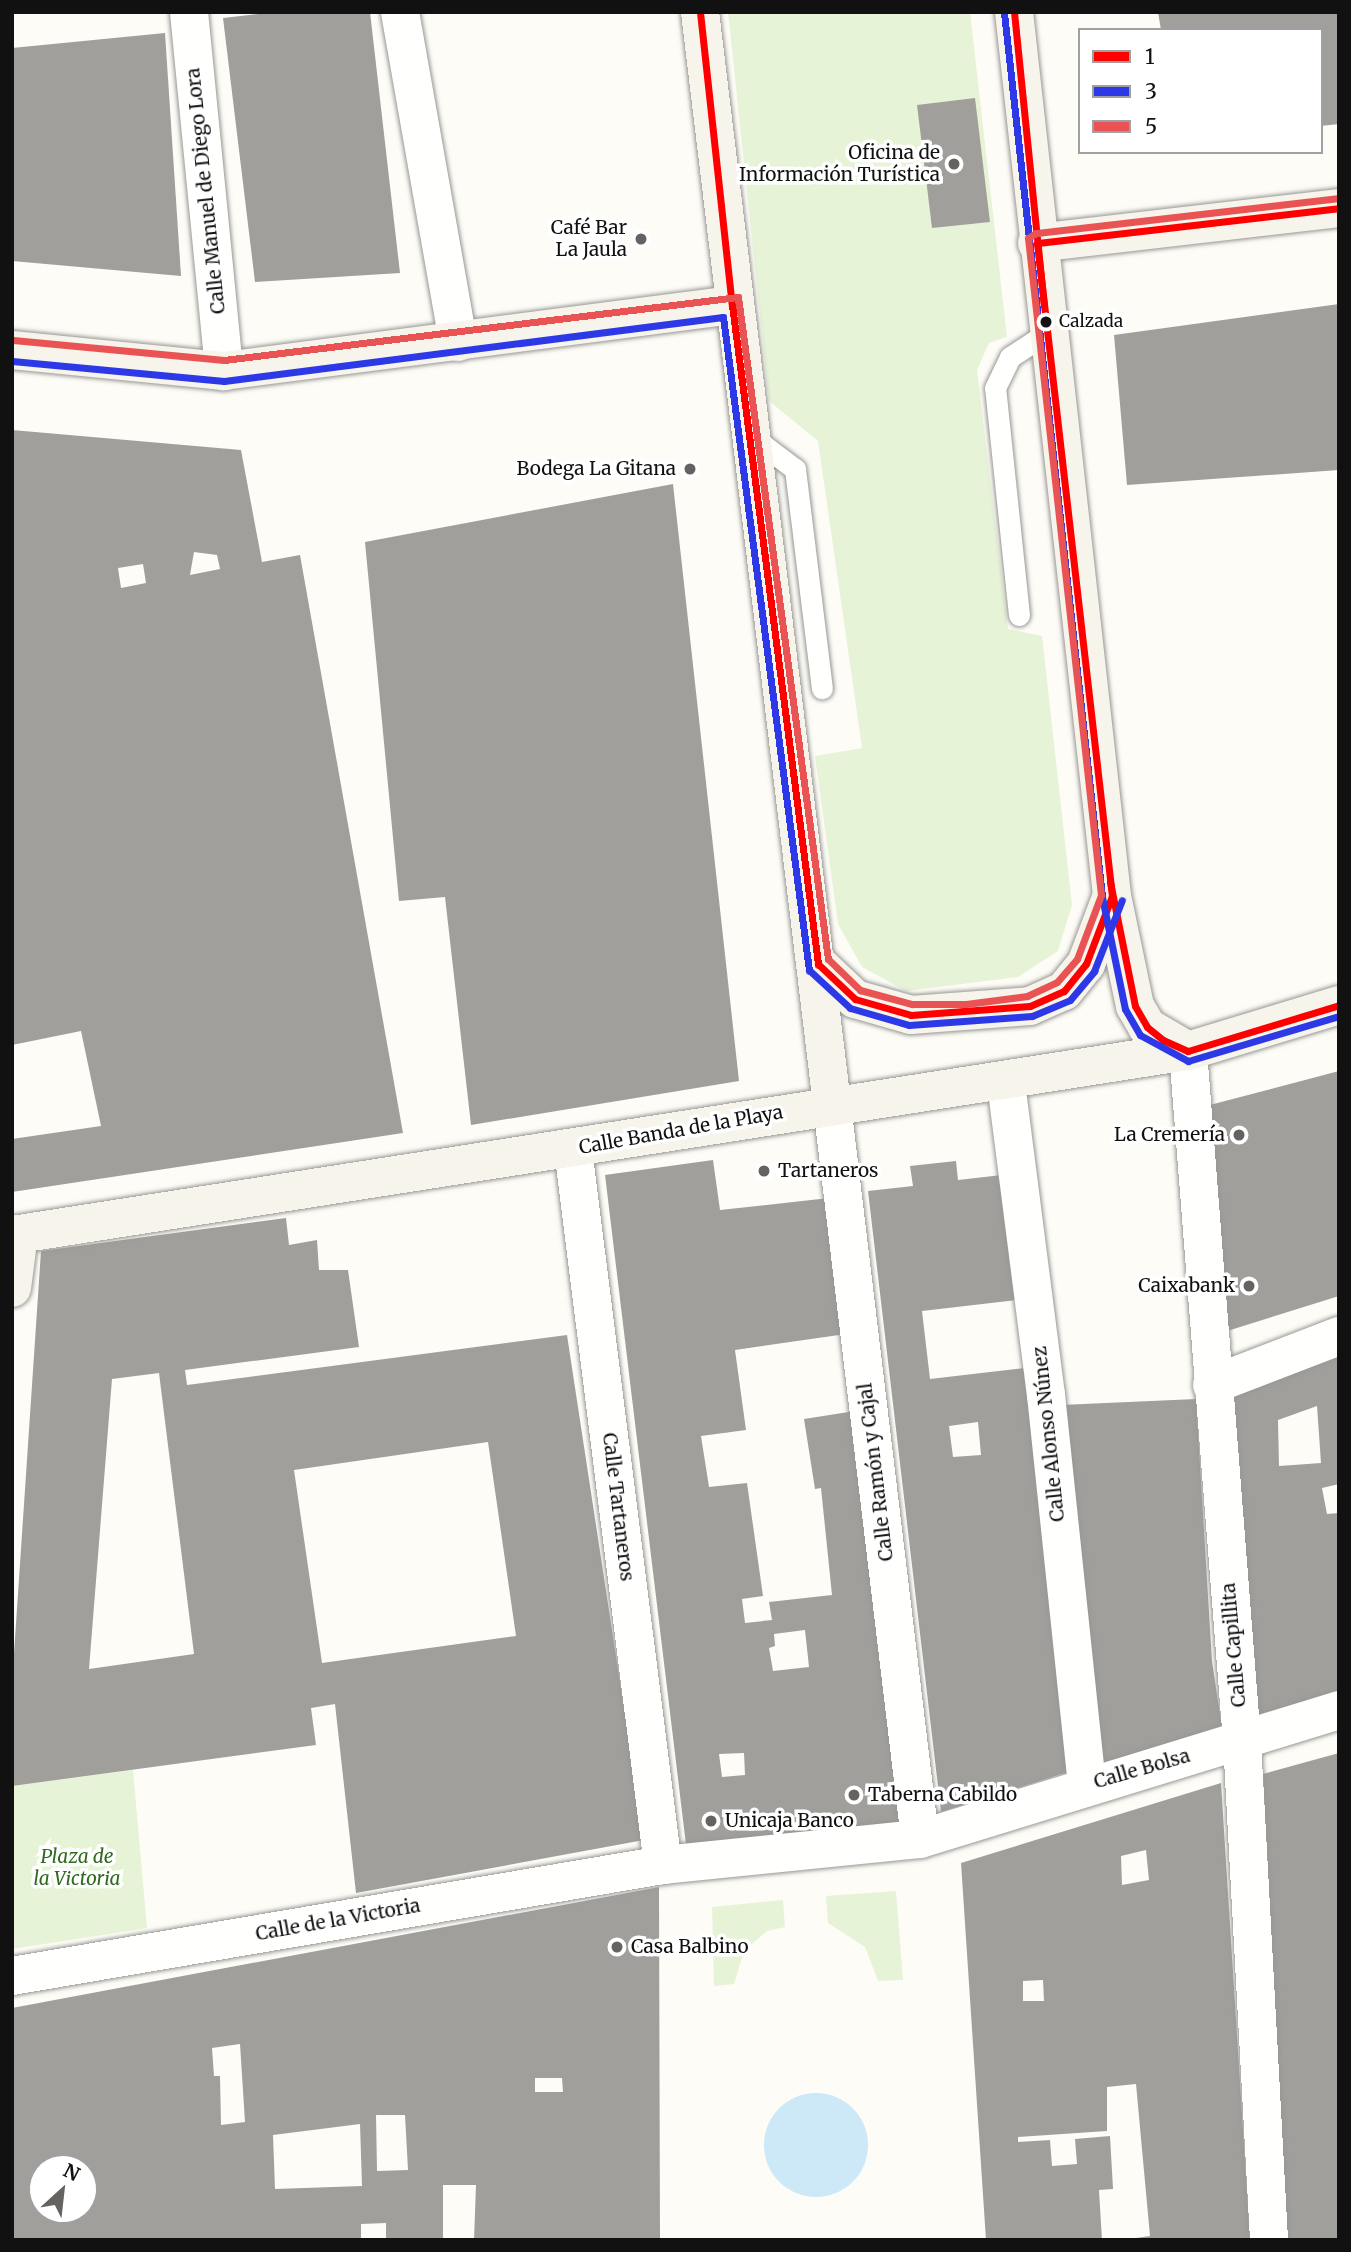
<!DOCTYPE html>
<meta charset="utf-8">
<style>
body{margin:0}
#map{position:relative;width:1351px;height:2252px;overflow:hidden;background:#fdfcf7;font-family:Merriweather,serif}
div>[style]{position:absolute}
.green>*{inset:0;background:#e7f3d7}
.water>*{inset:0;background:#cde8f7}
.round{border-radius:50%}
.building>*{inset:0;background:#a19f9c}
.roads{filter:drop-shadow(0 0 2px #979795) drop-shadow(0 0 2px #979795)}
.lane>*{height:21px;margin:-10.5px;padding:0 10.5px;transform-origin:10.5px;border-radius:10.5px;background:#fffffe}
.street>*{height:38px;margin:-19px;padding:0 19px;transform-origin:19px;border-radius:19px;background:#fffffe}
.secondary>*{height:38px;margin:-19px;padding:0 19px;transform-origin:19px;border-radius:19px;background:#f6f4eb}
.bus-1>*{height:7px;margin:-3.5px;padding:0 3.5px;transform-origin:3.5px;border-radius:3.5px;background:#f00}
.bus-2>*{height:7px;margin:-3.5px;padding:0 3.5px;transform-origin:3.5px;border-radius:3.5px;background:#2d39e6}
.bus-3>*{height:7px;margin:-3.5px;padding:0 3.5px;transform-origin:3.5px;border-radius:3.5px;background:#ea5353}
.dots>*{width:19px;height:19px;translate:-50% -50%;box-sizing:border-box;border:4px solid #fff;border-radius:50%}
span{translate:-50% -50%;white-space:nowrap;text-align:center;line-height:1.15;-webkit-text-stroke:7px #fff;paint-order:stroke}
.bus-label{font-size:17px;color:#111}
.left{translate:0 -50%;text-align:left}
.poi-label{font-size:19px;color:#111}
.right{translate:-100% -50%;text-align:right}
.street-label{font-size:19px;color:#111}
.park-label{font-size:19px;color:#2f6b1f;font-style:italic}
.frame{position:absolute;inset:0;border:14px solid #111;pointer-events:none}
.legend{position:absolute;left:1078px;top:28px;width:245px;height:126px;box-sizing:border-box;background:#fff;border:2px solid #a0a0a0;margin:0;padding:9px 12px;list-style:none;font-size:21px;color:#111}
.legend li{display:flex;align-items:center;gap:14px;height:35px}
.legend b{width:35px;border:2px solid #a0a0a0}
.north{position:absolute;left:28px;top:2154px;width:70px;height:70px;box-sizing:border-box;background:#fff;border:2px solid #a0a0a0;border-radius:50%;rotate:27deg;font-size:19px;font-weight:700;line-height:28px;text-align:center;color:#111}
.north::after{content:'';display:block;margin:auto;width:24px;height:32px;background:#646362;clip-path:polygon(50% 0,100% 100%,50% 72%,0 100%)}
</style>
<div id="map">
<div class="green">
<i style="clip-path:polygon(728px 12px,970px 12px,1007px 337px,989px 343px,977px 370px,1008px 629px,1042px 636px,1072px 905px,1058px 951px,1018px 977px,906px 991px,862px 967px,838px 924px,815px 756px,862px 748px,818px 441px,769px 401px)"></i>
<i style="clip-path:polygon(133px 1770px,147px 1928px,12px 1949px,12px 1786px)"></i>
<i style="clip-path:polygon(896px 1891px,903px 1980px,878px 1981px,865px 1947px,828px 1923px,826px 1896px)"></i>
<i style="clip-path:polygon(783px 1900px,785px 1927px,767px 1931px,744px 1951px,734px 1984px,714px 1986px,712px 1907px)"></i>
</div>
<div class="water">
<i class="round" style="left:764px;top:2093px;width:104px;height:104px"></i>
</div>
<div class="building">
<i style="clip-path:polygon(275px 12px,370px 12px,400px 273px,255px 282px,223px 18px)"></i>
<i style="clip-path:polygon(1158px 12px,1339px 12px,1339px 124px,1321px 126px,1321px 30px,1161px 30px)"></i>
<i style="clip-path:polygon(165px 33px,181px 276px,12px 261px,12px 48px)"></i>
<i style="clip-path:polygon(975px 98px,990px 222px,932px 228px,917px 105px)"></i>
<i style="clip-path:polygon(1339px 304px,1339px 470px,1127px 485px,1114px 335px)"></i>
<i style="clip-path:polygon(evenodd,12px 430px,241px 450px,262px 562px,300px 555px,403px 1133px,12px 1192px,12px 1139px,101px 1126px,81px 1031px,12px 1045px,12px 430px,194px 552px,217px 555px,220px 569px,190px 575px,194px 552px,12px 430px,143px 564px,146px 583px,121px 588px,118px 568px,143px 564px)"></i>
<i style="clip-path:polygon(673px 484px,739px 1081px,471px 1125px,445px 897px,399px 901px,365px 542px)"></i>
<i style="clip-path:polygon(1339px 1071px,1339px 1296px,1224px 1332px,1206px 1106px)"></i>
<i style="clip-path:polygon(evenodd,713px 1160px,720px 1210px,829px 1198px,846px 1334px,735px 1350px,746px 1430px,701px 1436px,709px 1487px,747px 1483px,763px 1596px,742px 1599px,745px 1623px,772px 1620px,769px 1602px,832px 1595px,821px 1488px,815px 1489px,804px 1419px,855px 1411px,901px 1827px,687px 1853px,605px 1175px,713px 1160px,805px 1630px,809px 1667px,773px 1671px,769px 1648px,775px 1646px,774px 1634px,805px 1630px,713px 1160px,744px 1753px,745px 1775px,722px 1777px,719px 1754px,744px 1753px)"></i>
<i style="clip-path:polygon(evenodd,956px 1161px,958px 1180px,1002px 1175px,1017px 1300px,922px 1311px,930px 1379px,1025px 1368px,1068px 1772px,941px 1812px,868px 1191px,913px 1186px,910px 1166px,956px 1161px,978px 1422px,981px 1455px,953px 1457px,949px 1426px,978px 1422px)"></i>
<i style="clip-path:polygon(evenodd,286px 1218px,289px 1245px,317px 1240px,319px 1270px,348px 1270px,359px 1347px,185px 1370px,187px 1385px,567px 1335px,644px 1840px,356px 1893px,335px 1704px,311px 1708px,316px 1745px,12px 1786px,12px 1683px,41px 1251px,286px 1218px,159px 1373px,194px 1654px,89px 1669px,112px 1379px,159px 1373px,286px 1218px,488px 1442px,516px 1636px,322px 1663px,294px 1470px,488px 1442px)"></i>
<i style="clip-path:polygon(evenodd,1339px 1357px,1339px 1484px,1322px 1488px,1327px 1514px,1339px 1513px,1339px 1691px,1257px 1715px,1231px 1390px,1339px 1357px,1317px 1406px,1321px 1463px,1279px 1466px,1278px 1420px,1317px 1406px)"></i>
<i style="clip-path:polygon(1196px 1399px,1212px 1661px,1222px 1728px,1102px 1763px,1061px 1405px)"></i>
<i style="clip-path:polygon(1339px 1753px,1339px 2240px,1287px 2240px,1263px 1774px)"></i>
<i style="clip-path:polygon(evenodd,1221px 1783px,1250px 2240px,1122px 2240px,1150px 2236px,1136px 2084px,1107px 2087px,1107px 2131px,1018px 2137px,1018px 2142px,1050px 2140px,1052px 2166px,1077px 2164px,1075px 2139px,1110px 2136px,1113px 2189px,1099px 2190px,1102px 2240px,986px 2240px,961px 1863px,1221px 1783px,1146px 1850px,1149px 1880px,1122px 1885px,1121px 1856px,1146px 1850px,1221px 1783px,1043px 1980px,1044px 2001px,1023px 2001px,1023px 1981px,1043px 1980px)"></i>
<i style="clip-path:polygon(evenodd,659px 1887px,660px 2240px,474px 2240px,476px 2185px,443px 2185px,443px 2240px,386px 2240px,386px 2223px,361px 2224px,361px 2240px,12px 2240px,12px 2008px,659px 1887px,240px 2044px,245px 2122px,221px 2125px,220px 2076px,214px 2076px,212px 2048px,240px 2044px,659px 1887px,535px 2078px,562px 2078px,563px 2092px,535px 2092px,535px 2078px,659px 1887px,376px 2115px,405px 2115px,408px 2170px,377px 2171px,376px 2115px,659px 1887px,360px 2124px,362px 2186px,275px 2189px,273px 2135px,360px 2124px,659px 1887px,42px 2168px,84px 2168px,84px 2210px,48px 2214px,42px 2210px,42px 2168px)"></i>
</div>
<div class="roads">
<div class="lane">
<i style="left:751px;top:436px;width:55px;rotate:36.9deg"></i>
<i style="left:795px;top:469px;width:221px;rotate:83deg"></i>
<i style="left:1019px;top:615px;width:228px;rotate:-96deg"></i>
<i style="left:995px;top:388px;width:34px;rotate:-64deg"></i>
<i style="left:1010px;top:357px;width:44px;rotate:-33deg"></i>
</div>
<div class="street">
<i style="left:189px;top:12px;width:361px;rotate:84.4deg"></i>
<i style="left:400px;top:12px;width:335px;rotate:80deg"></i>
<i style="left:1188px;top:1051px;width:692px;rotate:85.53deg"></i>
<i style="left:1242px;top:1741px;width:500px;rotate:86.9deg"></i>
<i style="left:1006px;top:1083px;width:315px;rotate:82.7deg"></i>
<i style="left:1046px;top:1395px;width:392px;rotate:84deg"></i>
<i style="left:832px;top:1105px;width:739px;rotate:83.16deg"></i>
<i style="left:573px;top:1149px;width:722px;rotate:82.84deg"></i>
<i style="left:1212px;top:1385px;width:136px;rotate:-21.1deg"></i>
<i style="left:12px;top:1976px;width:660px;rotate:-9.68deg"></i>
<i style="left:663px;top:1865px;width:258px;rotate:-5.8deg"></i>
<i style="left:920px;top:1839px;width:438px;rotate:-17.1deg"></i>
</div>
<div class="secondary">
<i style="left:700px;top:12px;width:1101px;rotate:83.11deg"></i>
<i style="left:1014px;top:12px;width:889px;rotate:83.67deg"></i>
<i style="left:1112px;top:896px;width:112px;rotate:78.2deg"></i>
<i style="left:1135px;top:1006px;width:24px;rotate:60deg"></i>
<i style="left:1147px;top:1027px;width:48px;rotate:30.3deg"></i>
<i style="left:1037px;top:243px;width:304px;rotate:-6.6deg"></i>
<i style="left:12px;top:350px;width:213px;rotate:5.7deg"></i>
<i style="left:224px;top:371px;width:512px;rotate:-7.4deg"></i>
<i style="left:818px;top:964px;width:51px;rotate:43.4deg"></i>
<i style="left:855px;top:999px;width:58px;rotate:15.9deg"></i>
<i style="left:911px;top:1015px;width:119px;rotate:-4.3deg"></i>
<i style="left:1030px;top:1006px;width:37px;rotate:-24deg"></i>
<i style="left:1064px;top:991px;width:35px;rotate:-51deg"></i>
<i style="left:1086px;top:964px;width:71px;rotate:-69.3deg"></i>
<i style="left:12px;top:1288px;width:54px;rotate:-82.6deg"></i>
<i style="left:19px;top:1234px;width:1183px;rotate:-8.9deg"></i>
<i style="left:1188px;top:1051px;width:158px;rotate:-16.9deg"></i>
</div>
</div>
<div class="bus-1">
<i style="left:700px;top:12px;width:295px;rotate:83.8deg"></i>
<i style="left:732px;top:305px;width:665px;rotate:82.56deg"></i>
<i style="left:818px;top:964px;width:51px;rotate:43.4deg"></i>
<i style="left:855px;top:999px;width:58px;rotate:15.9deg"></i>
<i style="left:911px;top:1015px;width:119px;rotate:-4.3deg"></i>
<i style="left:1030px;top:1006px;width:37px;rotate:-24deg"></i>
<i style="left:1064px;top:991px;width:35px;rotate:-51deg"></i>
<i style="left:1086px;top:964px;width:73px;rotate:-69.1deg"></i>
<i style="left:1112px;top:896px;width:657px;rotate:-96.55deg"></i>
<i style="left:1014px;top:12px;width:295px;rotate:84.2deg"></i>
<i style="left:1037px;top:243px;width:304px;rotate:-6.6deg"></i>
<i style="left:1110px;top:882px;width:126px;rotate:78.6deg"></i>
<i style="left:1135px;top:1006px;width:24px;rotate:60deg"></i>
<i style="left:1147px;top:1027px;width:21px;rotate:39deg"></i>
<i style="left:1163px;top:1040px;width:27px;rotate:24deg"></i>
<i style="left:1188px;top:1051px;width:158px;rotate:-16.9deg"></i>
</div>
<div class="bus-2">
<i style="left:1004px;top:13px;width:889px;rotate:83.67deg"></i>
<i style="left:1102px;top:897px;width:114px;rotate:78.4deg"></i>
<i style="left:1125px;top:1009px;width:30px;rotate:60deg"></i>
<i style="left:1140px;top:1035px;width:55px;rotate:28.4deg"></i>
<i style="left:1188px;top:1061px;width:158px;rotate:-16.6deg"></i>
<i style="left:12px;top:361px;width:213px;rotate:5.4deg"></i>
<i style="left:224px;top:381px;width:503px;rotate:-7.31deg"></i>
<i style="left:723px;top:317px;width:659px;rotate:82.5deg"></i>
<i style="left:809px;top:970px;width:56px;rotate:42.8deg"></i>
<i style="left:850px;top:1008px;width:61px;rotate:16.1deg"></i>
<i style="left:909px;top:1025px;width:123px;rotate:-4.2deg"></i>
<i style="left:1032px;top:1016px;width:41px;rotate:-22.8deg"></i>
<i style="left:1070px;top:1000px;width:38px;rotate:-50deg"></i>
<i style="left:1094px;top:971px;width:76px;rotate:-68.5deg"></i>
</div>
<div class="bus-3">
<i style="left:13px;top:340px;width:212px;rotate:5.4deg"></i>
<i style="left:224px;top:360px;width:518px;rotate:-6.99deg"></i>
<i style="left:738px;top:297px;width:668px;rotate:82.26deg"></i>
<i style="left:828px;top:959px;width:45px;rotate:44.1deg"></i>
<i style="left:860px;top:990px;width:54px;rotate:15.1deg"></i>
<i style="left:912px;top:1004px;width:54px"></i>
<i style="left:966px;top:1004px;width:62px;rotate:-7.5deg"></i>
<i style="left:1027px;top:996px;width:33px;rotate:-25deg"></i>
<i style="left:1057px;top:982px;width:30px;rotate:-49deg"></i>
<i style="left:1077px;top:959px;width:68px;rotate:-69.4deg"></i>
<i style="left:1101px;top:895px;width:661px;rotate:-96.34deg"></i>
<i style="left:1028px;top:238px;width:9px;rotate:-32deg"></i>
<i style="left:1036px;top:233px;width:304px;rotate:-6.6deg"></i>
</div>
<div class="dots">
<i style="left:954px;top:164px;background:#646362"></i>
<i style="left:641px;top:239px;background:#646362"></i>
<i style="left:1046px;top:322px;background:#111"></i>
<i style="left:690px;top:469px;background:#646362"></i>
<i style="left:1239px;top:1135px;background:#646362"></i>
<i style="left:764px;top:1171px;background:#646362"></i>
<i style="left:1249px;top:1286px;background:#646362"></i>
<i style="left:854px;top:1795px;background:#646362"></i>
<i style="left:711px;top:1821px;background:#646362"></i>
<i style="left:617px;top:1947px;background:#646362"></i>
</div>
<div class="bus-label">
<span class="left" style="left:1059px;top:322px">Calzada</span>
</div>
<div class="poi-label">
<span class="right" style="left:940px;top:164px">Oficina de<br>Información Turística</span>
<span class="right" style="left:627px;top:239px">Café Bar<br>La Jaula</span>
<span class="right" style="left:676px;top:469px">Bodega La Gitana</span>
<span class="right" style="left:1225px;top:1135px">La Cremería</span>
<span class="left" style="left:778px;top:1171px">Tartaneros</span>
<span class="right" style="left:1235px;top:1286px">Caixabank</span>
<span class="left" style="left:868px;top:1795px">Taberna Cabildo</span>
<span class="left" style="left:725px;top:1821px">Unicaja Banco</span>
<span class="left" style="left:631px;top:1947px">Casa Balbino</span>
</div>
<div class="street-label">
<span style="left:206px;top:191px;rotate:-96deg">Calle Manuel de Diego Lora</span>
<span style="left:681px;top:1130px;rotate:-10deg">Calle Banda de la Playa</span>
<span style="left:1049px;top:1434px;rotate:-96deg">Calle Alonso Núnez</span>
<span style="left:876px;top:1472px;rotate:-97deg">Calle Ramón y Cajal</span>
<span style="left:618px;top:1507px;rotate:83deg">Calle Tartaneros</span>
<span style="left:1234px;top:1645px;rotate:-95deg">Calle Capillita</span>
<span style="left:1142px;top:1769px;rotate:-16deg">Calle Bolsa</span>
<span style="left:338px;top:1920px;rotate:-10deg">Calle de la Victoria</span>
</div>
<div class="park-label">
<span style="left:77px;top:1868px">Plaza de<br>la Victoria</span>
</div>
<div class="frame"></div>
<ul class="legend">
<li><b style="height:9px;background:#f00"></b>1</li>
<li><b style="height:9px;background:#2d39e6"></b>3</li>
<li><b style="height:9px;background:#ea5353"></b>5</li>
</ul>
<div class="north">N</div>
</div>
